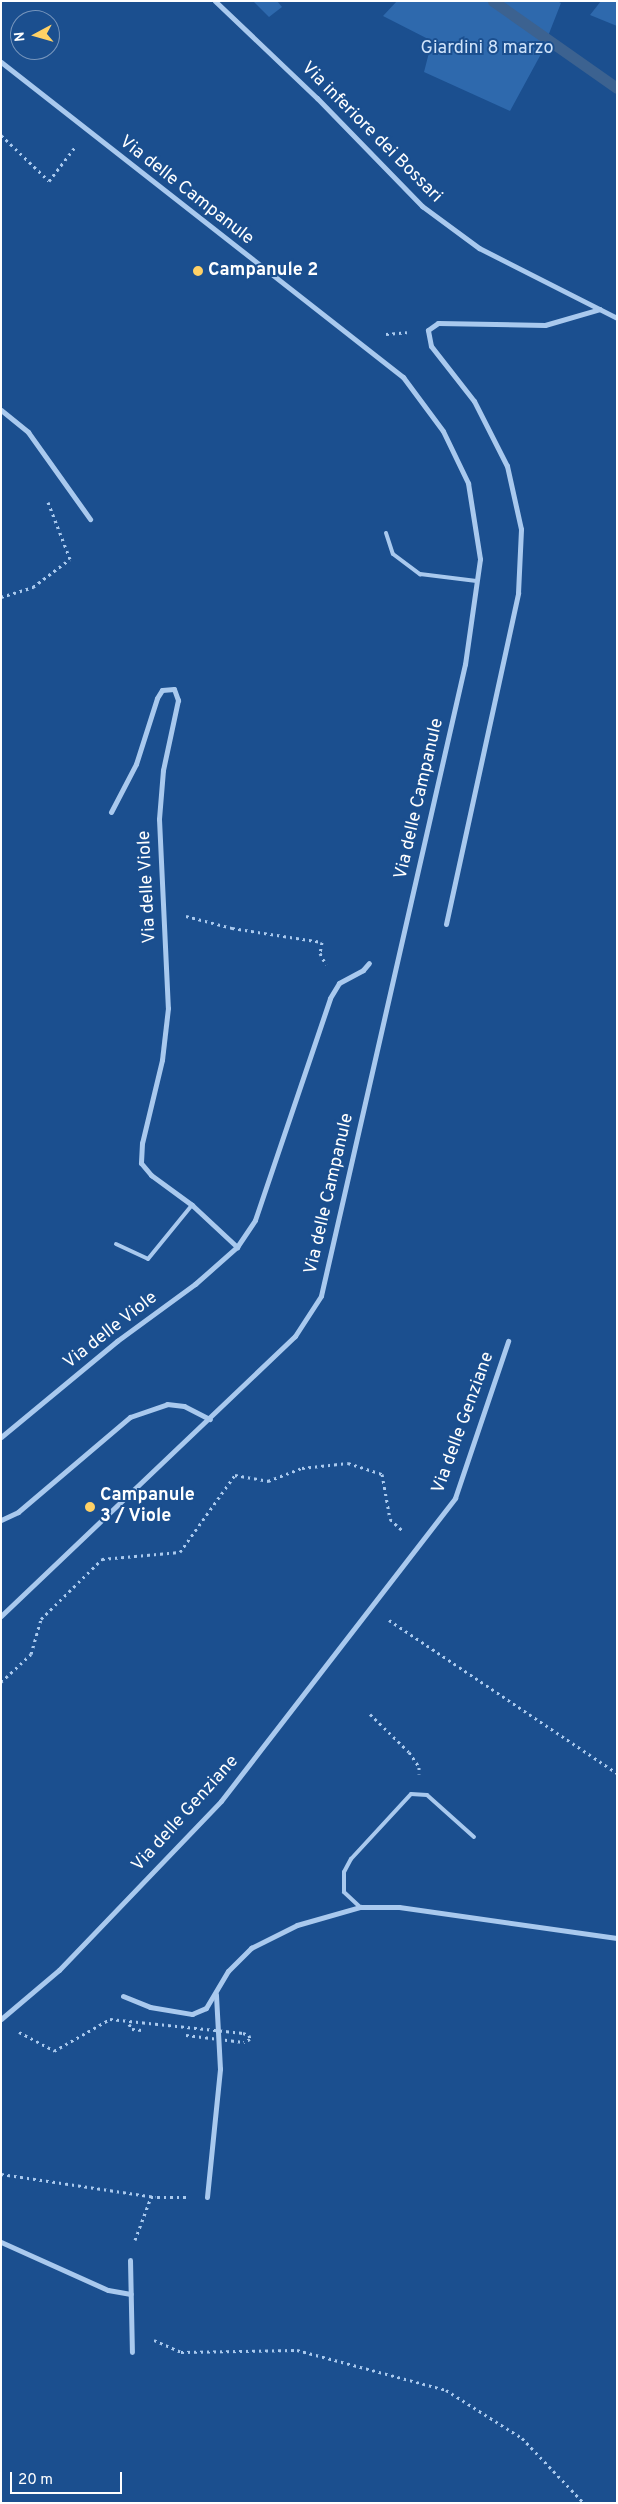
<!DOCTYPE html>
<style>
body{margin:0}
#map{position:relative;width:618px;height:2504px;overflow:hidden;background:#1b4f8f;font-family:Overpass,sans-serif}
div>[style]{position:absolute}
.green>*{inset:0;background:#2e69ad}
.stream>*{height:11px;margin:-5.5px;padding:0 5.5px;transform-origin:5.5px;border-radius:5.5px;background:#3c6290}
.path>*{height:3px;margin-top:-1.5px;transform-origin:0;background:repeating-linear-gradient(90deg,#a9c9ee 0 2.5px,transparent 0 6.5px)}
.lane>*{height:4px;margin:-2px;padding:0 2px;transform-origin:2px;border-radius:2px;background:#a9c9ee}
.street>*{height:5px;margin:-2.5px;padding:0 2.5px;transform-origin:2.5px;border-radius:2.5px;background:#a9c9ee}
.path-bridge>*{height:3px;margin-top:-1.5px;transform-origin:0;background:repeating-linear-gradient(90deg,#a9c9ee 0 2.5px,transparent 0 6.5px)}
.dots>*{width:14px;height:14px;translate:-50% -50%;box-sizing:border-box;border:2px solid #1b4f8f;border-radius:50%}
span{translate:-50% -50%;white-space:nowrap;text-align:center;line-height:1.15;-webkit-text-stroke:4px #1b4f8f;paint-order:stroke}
.park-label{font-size:18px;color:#cfe3fa}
.street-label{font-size:18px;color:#fff}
.poi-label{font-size:18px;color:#fff;font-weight:700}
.left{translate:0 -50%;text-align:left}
.frame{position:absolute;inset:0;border:2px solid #fff;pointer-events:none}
.north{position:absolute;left:10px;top:10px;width:50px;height:50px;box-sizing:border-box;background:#1b4f8f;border:1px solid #7695bc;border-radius:50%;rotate:264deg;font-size:14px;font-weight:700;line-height:20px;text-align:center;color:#fff}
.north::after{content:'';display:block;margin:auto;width:18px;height:22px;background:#ffd166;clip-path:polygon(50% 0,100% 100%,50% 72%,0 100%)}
.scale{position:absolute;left:10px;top:2472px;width:112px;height:22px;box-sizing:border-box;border:2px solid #fff;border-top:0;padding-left:6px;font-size:15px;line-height:18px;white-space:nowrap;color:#fff;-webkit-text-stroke:4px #1b4f8f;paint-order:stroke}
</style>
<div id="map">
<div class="green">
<i style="clip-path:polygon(253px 1px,277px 1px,282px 7px,269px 17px)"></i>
<i style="clip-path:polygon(397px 1px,557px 1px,561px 3px,541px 54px,510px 111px,424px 72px,432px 41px,383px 16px)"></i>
<i style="clip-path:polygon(601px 1px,617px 1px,617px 26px,590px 15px)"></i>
</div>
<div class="stream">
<i style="left:493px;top:1px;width:151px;rotate:35.1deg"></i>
</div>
<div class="path">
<i style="left:1px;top:135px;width:66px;rotate:43.8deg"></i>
<i style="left:49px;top:181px;width:43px;rotate:-52.6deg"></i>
<i style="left:386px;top:334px;width:21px;rotate:-5deg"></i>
<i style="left:1px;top:597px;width:34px;rotate:-17deg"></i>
<i style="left:33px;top:587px;width:46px;rotate:-37.1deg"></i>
<i style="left:70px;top:559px;width:61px;rotate:-111.1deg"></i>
<i style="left:186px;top:916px;width:48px;rotate:14.6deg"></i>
<i style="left:232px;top:928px;width:91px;rotate:8.8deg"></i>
<i style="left:322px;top:942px;width:11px;rotate:100deg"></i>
<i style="left:320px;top:953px;width:13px;rotate:63deg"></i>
<i style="left:389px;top:1620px;width:275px;rotate:33.9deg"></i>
<i style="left:1px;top:1682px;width:41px;rotate:-43deg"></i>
<i style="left:31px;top:1654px;width:36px;rotate:-74deg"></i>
<i style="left:41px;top:1619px;width:86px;rotate:-44.5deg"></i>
<i style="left:102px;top:1559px;width:78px;rotate:-5.1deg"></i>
<i style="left:180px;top:1552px;width:95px;rotate:-54.5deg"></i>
<i style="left:235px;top:1475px;width:34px;rotate:10deg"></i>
<i style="left:268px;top:1481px;width:36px;rotate:-21deg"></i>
<i style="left:302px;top:1468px;width:46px;rotate:-6.2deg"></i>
<i style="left:348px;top:1463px;width:36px;rotate:18deg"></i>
<i style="left:382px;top:1474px;width:46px;rotate:79.9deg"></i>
<i style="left:390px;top:1519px;width:16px;rotate:43deg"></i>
<i style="left:370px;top:1714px;width:54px;rotate:44.3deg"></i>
<i style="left:409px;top:1752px;width:18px;rotate:56deg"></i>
<i style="left:419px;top:1767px;width:7px;rotate:90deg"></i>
<i style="left:129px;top:2024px;width:6px;rotate:59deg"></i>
<i style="left:132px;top:2029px;width:10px;rotate:6deg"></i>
<i style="left:19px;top:2032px;width:40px;rotate:28deg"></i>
<i style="left:54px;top:2051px;width:64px;rotate:-29.7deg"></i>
<i style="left:243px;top:2033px;width:6px;rotate:18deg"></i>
<i style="left:249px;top:2035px;width:4px;rotate:76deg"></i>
<i style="left:250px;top:2039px;width:7px;rotate:153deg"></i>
<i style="left:1px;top:2174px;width:156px;rotate:8.5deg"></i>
<i style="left:135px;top:2240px;width:46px;rotate:-69.6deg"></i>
<i style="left:151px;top:2197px;width:35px"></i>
<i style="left:154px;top:2340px;width:30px;rotate:24deg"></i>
<i style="left:181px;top:2352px;width:116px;rotate:-1deg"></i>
<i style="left:297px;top:2350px;width:154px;rotate:15deg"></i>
<i style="left:446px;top:2390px;width:90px;rotate:32.3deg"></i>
<i style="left:522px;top:2438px;width:90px;rotate:46.4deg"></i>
</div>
<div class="lane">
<i style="left:386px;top:533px;width:22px;rotate:72deg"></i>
<i style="left:393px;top:554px;width:34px;rotate:37deg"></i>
<i style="left:420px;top:574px;width:57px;rotate:7deg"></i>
<i style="left:116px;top:1244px;width:35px;rotate:25deg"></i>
<i style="left:148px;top:1259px;width:70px;rotate:-50.8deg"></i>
<i style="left:360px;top:1907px;width:22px;rotate:-137deg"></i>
<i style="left:344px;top:1892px;width:20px;rotate:-90deg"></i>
<i style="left:344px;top:1872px;width:15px;rotate:-62deg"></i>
<i style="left:351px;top:1859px;width:88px;rotate:-47.3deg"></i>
<i style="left:411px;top:1794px;width:16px;rotate:4deg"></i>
<i style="left:427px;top:1795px;width:63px;rotate:41.8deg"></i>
</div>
<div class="street">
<i style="left:215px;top:1px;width:141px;rotate:43.6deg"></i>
<i style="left:317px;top:98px;width:151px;rotate:45.8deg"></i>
<i style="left:422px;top:206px;width:71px;rotate:36.4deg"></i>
<i style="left:479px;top:248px;width:155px;rotate:26.9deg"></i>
<i style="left:1px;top:62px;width:511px;rotate:38.08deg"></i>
<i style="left:403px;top:377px;width:67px;rotate:53.5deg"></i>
<i style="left:443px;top:431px;width:58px;rotate:64.3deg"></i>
<i style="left:468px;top:483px;width:77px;rotate:81deg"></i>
<i style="left:480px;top:559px;width:106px;rotate:98.1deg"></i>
<i style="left:465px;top:664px;width:648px;rotate:102.84deg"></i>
<i style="left:321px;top:1296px;width:48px;rotate:123deg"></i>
<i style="left:295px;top:1336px;width:406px;rotate:136.4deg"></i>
<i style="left:1px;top:410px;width:35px;rotate:39deg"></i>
<i style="left:28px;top:432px;width:107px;rotate:54.5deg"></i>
<i style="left:111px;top:812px;width:54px;rotate:-62.5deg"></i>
<i style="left:136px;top:764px;width:69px;rotate:-72.3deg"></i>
<i style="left:157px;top:698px;width:9px;rotate:-58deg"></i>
<i style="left:162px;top:690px;width:12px;rotate:-5deg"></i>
<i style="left:174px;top:689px;width:12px;rotate:70deg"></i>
<i style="left:178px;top:700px;width:72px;rotate:102.1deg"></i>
<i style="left:163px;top:770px;width:49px;rotate:94.7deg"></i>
<i style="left:159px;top:819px;width:189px;rotate:87.3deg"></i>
<i style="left:168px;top:1008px;width:52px;rotate:96.6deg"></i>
<i style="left:162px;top:1060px;width:85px;rotate:103.5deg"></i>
<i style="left:142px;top:1143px;width:20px;rotate:93deg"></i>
<i style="left:141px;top:1163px;width:16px;rotate:50deg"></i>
<i style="left:151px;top:1175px;width:51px;rotate:36.2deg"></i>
<i style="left:192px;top:1205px;width:62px;rotate:43deg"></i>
<i style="left:237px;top:1247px;width:32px;rotate:-56deg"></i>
<i style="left:255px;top:1220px;width:234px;rotate:-71.3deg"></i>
<i style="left:330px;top:998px;width:17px;rotate:-59deg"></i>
<i style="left:339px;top:983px;width:27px;rotate:-28deg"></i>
<i style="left:363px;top:970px;width:9px;rotate:-49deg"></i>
<i style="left:446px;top:924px;width:339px;rotate:-77.7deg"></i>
<i style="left:518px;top:593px;width:64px;rotate:-87.3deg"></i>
<i style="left:521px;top:529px;width:65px;rotate:-102.5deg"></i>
<i style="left:507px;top:466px;width:73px;rotate:-116.9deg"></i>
<i style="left:474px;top:401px;width:70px;rotate:-128deg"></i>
<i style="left:431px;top:346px;width:16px;rotate:-101deg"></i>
<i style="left:428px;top:330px;width:12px;rotate:-35deg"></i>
<i style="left:438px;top:323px;width:107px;rotate:1.1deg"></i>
<i style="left:545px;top:325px;width:57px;rotate:-16.2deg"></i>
<i style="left:1px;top:1437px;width:151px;rotate:-39.6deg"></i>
<i style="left:117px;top:1341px;width:97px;rotate:-36.2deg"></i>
<i style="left:195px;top:1284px;width:56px;rotate:-41.4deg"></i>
<i style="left:1px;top:1520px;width:19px;rotate:-25deg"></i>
<i style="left:18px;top:1512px;width:147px;rotate:-40.3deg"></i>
<i style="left:130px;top:1417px;width:39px;rotate:-19deg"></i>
<i style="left:167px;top:1404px;width:17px;rotate:7deg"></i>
<i style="left:184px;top:1406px;width:29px;rotate:27deg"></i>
<i style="left:123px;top:1996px;width:29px;rotate:22deg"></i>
<i style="left:150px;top:2007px;width:43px;rotate:9.5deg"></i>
<i style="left:192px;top:2014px;width:15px;rotate:-23deg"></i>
<i style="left:206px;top:2008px;width:43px;rotate:-59.3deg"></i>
<i style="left:228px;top:1971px;width:33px;rotate:-45deg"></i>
<i style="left:251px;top:1948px;width:51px;rotate:-26.6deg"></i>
<i style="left:297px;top:1925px;width:66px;rotate:-15.9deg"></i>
<i style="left:360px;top:1907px;width:39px"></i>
<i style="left:399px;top:1907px;width:220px;rotate:8.1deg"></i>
<i style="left:1px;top:2019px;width:76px;rotate:-40.2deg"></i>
<i style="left:59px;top:1970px;width:234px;rotate:-46.2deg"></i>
<i style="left:221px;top:1801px;width:383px;rotate:-52.3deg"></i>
<i style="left:455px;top:1498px;width:166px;rotate:-71.3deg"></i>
<i style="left:207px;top:2197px;width:129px;rotate:-84.2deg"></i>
<i style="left:220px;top:2069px;width:75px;rotate:-93.1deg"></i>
<i style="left:1px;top:2242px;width:117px;rotate:24.2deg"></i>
<i style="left:108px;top:2290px;width:23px;rotate:10deg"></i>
<i style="left:130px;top:2260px;width:92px;rotate:88.8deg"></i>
</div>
<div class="path-bridge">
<i style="left:110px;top:2019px;width:134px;rotate:6deg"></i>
<i style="left:186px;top:2035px;width:58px;rotate:6.9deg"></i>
</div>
<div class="dots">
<i style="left:198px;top:271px;background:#ffd166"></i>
<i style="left:90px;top:1507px;background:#ffd166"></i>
</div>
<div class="park-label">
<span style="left:487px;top:49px">Giardini 8 marzo</span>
</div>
<div class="street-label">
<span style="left:371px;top:133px;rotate:45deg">Via inferiore dei Bossari</span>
<span style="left:186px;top:191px;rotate:38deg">Via delle Campanule</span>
<span style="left:420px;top:799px;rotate:-77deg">Via delle Campanule</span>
<span style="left:148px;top:887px;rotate:-93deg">Via delle Viole</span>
<span style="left:330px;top:1194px;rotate:-77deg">Via delle Campanule</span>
<span style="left:111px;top:1331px;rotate:-38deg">Via delle Viole</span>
<span style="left:464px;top:1423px;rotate:-70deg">Via delle Genziane</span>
<span style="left:186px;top:1814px;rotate:-48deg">Via delle Genziane</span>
</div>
<div class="poi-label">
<span class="left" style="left:208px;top:271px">Campanule 2</span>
<span class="left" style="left:100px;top:1507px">Campanule<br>3 / Viole</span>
</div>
<div class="frame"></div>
<div class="north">N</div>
<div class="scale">20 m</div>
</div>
